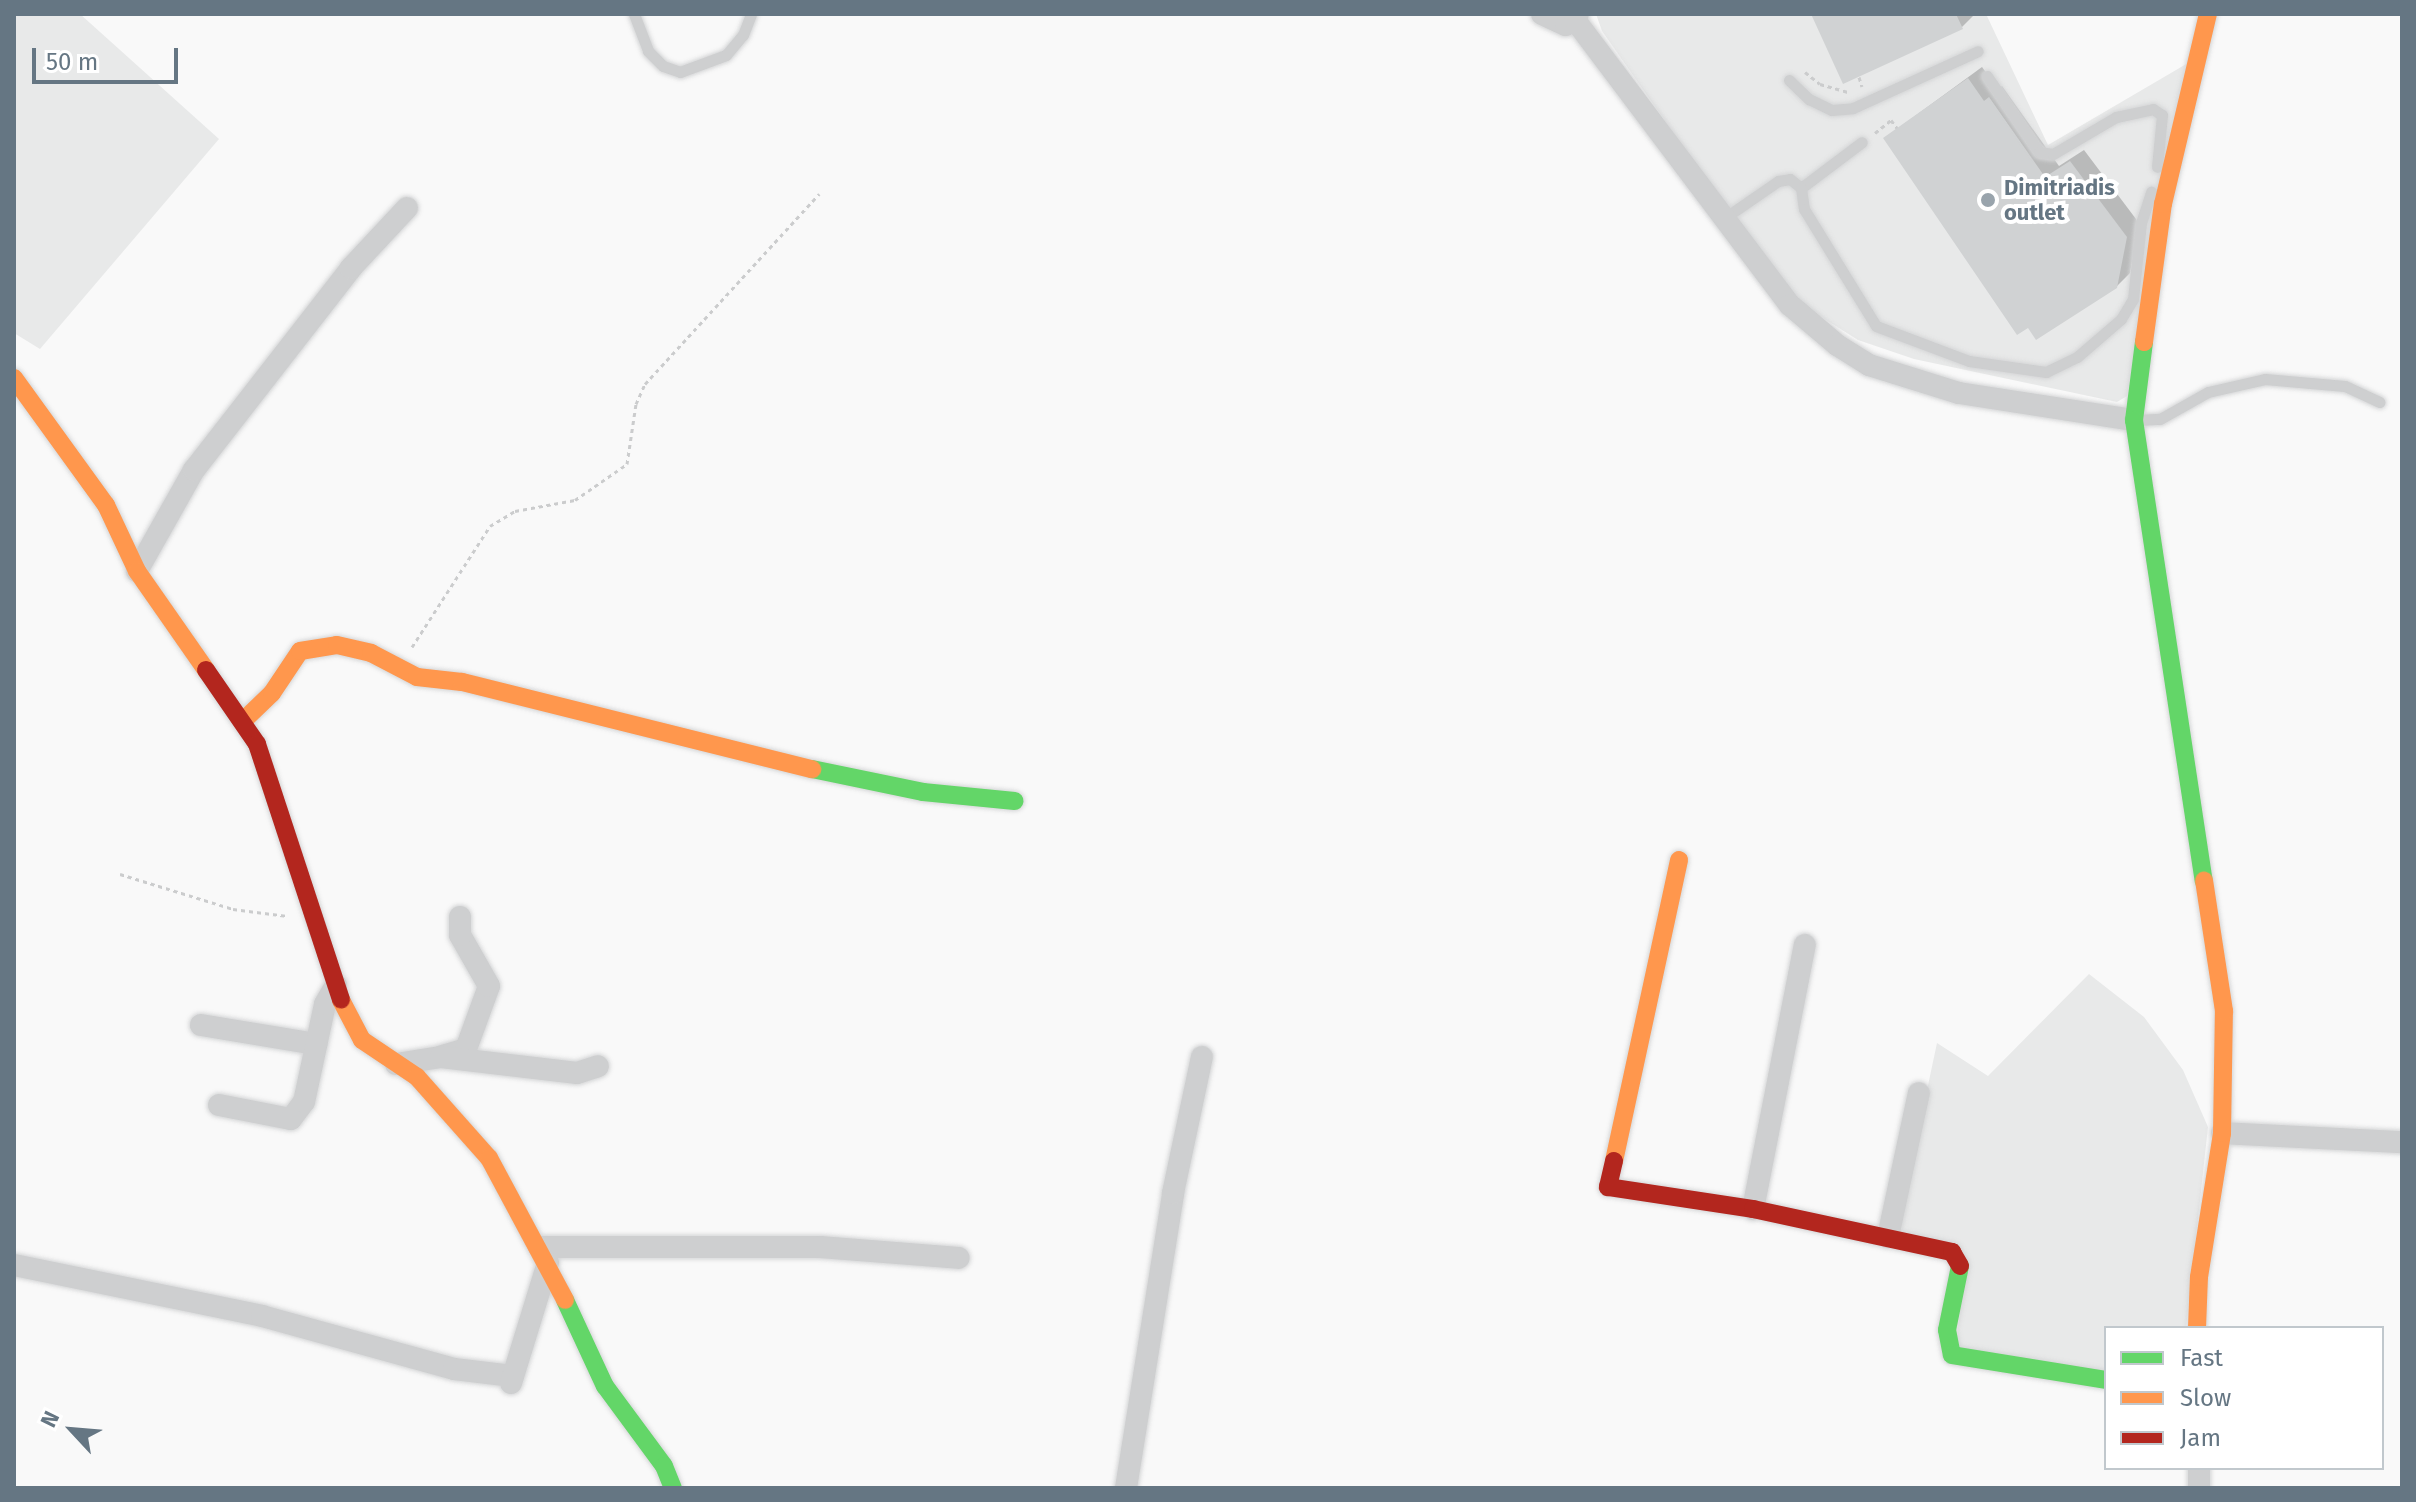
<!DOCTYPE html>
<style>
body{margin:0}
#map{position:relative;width:2416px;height:1502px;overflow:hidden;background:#f9f9f9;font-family:"Fira Sans",sans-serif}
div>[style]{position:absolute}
.built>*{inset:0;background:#e8e9e9}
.shadow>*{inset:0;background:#0003}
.building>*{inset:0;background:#d0d2d3}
.path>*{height:3px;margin-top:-1.5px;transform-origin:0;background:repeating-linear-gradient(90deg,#cbcccd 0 4px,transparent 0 8px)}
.roads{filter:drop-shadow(0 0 2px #d5d6d7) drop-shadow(0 0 2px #d5d6d7)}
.lane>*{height:11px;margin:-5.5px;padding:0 5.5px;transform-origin:5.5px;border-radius:5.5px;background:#cecfd0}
.street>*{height:22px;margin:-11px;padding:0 11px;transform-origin:11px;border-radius:11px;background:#cecfd0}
.fast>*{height:18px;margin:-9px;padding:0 9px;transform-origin:9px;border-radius:9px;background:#63d668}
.slow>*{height:18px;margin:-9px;padding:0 9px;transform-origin:9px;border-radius:9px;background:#ff974d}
.jam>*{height:18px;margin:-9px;padding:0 9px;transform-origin:9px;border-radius:9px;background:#b3261e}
.dots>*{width:22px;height:22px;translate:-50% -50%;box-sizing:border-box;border:4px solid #fff;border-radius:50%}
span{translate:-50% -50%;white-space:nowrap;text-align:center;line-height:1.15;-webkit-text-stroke:8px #fff;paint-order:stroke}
.poi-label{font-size:22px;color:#657683;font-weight:700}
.left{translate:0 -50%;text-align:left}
.frame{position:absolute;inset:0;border:16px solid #657683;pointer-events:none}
.legend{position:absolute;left:2104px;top:1326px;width:280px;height:144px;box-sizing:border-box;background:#fff;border:2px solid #c1c8cd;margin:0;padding:10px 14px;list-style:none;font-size:24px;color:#657683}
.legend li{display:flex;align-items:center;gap:16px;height:40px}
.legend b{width:40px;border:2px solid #c1c8cd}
.north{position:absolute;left:32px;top:1390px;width:80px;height:80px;-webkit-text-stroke:6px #fff;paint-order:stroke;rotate:296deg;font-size:22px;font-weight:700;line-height:32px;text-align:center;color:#657683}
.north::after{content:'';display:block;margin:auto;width:28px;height:36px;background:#657683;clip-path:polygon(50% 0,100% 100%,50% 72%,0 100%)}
.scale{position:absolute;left:32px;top:48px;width:146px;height:36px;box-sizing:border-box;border:4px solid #657683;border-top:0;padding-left:10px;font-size:24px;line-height:28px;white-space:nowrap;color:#657683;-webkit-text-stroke:6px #fff;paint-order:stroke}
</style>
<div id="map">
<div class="built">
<i style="clip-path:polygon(14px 14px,80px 14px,219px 139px,40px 349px,14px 333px)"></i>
<i style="clip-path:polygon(1596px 14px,1986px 14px,2048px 145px,2188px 63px,2127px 396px,2117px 402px,1914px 359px,1858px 340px,1812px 311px,1785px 284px,1699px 169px,1602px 31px)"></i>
<i style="clip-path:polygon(2089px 974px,2144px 1017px,2183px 1070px,2208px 1127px,2186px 1328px,2106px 1328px,2106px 1377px,1955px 1353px,1965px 1270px,1896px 1236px,1937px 1043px,1988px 1076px)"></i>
</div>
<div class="shadow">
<i style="clip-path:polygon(1813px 14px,1975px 14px,1962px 27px)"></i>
<i style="clip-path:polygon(1982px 67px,1998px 89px,2002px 86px,2059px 166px,2084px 150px,2139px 223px,2130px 273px,2116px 287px,1885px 138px)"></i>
</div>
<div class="building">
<i style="clip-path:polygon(1811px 14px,1956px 14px,1963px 29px,1843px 84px)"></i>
<i style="clip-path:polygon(1968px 78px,1984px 101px,1989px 97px,2045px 177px,2070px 161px,2127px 237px,2117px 288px,2036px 340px,2028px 328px,2017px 335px,1883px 138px)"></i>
</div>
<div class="path">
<i style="left:1805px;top:72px;width:19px;rotate:39deg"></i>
<i style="left:1820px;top:84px;width:29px;rotate:16deg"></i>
<i style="left:1859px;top:77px;width:10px;rotate:73deg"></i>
<i style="left:1875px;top:133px;width:21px;rotate:-39deg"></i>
<i style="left:1891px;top:120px;width:10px;rotate:53deg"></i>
<i style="left:412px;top:647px;width:144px;rotate:-57.2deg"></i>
<i style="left:490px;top:526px;width:29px;rotate:-31deg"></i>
<i style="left:515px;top:511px;width:61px;rotate:-10.4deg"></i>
<i style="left:575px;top:500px;width:63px;rotate:-34.7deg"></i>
<i style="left:627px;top:464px;width:61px;rotate:-81.5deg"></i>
<i style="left:636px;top:404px;width:22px;rotate:-66deg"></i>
<i style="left:645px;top:384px;width:258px;rotate:-47.5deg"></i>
<i style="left:120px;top:874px;width:118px;rotate:17.2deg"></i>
<i style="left:233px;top:909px;width:55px;rotate:7.3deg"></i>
</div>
<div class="roads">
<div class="lane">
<i style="left:634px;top:14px;width:40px;rotate:69deg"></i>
<i style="left:648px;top:51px;width:21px;rotate:45deg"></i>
<i style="left:663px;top:66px;width:18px;rotate:19deg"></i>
<i style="left:680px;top:72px;width:49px;rotate:-20.3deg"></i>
<i style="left:726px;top:55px;width:26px;rotate:-50deg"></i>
<i style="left:743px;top:35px;width:22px;rotate:-69deg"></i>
<i style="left:1987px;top:76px;width:92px;rotate:55.6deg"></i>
<i style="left:2039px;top:152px;width:14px;rotate:8deg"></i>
<i style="left:2053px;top:154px;width:73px;rotate:-30.4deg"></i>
<i style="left:2116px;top:117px;width:38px;rotate:-12deg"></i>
<i style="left:2153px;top:109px;width:11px;rotate:34deg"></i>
<i style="left:2162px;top:115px;width:52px;rotate:95.5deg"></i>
<i style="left:1789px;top:80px;width:28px;rotate:44deg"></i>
<i style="left:1809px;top:99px;width:25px;rotate:26deg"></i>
<i style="left:1832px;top:110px;width:21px;rotate:-5deg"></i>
<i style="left:1853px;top:108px;width:137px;rotate:-24.5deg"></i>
<i style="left:1801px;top:188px;width:76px;rotate:-37deg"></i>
<i style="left:1723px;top:219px;width:67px;rotate:-34.6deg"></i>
<i style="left:1778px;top:181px;width:12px;rotate:-9deg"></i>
<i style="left:1790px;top:179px;width:14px;rotate:39deg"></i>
<i style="left:1801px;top:188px;width:21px;rotate:82deg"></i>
<i style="left:1804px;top:209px;width:137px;rotate:58.4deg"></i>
<i style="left:1876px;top:326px;width:99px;rotate:20.6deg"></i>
<i style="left:1969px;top:361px;width:78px;rotate:8.1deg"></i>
<i style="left:2046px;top:372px;width:34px;rotate:-26deg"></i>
<i style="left:2077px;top:357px;width:58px;rotate:-40.8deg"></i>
<i style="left:2121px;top:319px;width:23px;rotate:-59deg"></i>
<i style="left:2133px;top:299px;width:76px;rotate:-84deg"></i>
<i style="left:2141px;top:223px;width:33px;rotate:-72deg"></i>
<i style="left:2138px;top:420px;width:22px;rotate:-3deg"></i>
<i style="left:2160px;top:419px;width:55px;rotate:-29.4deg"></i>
<i style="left:2208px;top:392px;width:58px;rotate:-12.8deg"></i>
<i style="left:2265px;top:379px;width:80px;rotate:5deg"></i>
<i style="left:2345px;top:386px;width:38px;rotate:25deg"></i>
</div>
<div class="street">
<i style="left:1542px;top:14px;width:26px;rotate:25deg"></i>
<i style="left:1566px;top:25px;width:16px;rotate:-43deg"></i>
<i style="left:1575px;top:20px;width:357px;rotate:53deg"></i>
<i style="left:1790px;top:305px;width:62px;rotate:40.4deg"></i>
<i style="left:1837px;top:345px;width:38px;rotate:32deg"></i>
<i style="left:1869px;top:365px;width:94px;rotate:17.3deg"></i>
<i style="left:1959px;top:393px;width:177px;rotate:8.8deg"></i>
<i style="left:137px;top:571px;width:116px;rotate:-60.6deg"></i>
<i style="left:194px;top:470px;width:256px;rotate:-52.1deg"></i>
<i style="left:351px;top:268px;width:82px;rotate:-47deg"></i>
<i style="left:201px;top:1025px;width:117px;rotate:9.4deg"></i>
<i style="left:442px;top:1056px;width:25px;rotate:-16deg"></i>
<i style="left:466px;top:1049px;width:67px;rotate:-69.9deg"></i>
<i style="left:489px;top:986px;width:59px;rotate:-119.6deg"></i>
<i style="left:460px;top:935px;width:18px;rotate:-90deg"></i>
<i style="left:396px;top:1064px;width:46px;rotate:-8.8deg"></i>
<i style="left:441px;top:1057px;width:137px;rotate:6.7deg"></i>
<i style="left:577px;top:1073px;width:22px;rotate:-18deg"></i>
<i style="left:219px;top:1105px;width:73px;rotate:11deg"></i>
<i style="left:291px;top:1119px;width:21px;rotate:-53deg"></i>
<i style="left:304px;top:1102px;width:100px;rotate:-77.9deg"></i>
<i style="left:325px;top:1004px;width:22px;rotate:-60deg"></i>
<i style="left:2222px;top:1133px;width:180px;rotate:2.9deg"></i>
<i style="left:1753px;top:1209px;width:269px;rotate:-78.9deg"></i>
<i style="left:1888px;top:1237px;width:147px;rotate:-77.9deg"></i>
<i style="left:539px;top:1247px;width:281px"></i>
<i style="left:820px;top:1247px;width:139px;rotate:4.5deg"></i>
<i style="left:14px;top:1265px;width:253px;rotate:11.6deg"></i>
<i style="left:262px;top:1316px;width:199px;rotate:15.4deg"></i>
<i style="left:454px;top:1369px;width:59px;rotate:6.8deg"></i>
<i style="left:511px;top:1383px;width:126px;rotate:-72.9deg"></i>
<i style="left:1126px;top:1488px;width:299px;rotate:-80.9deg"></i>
<i style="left:1173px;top:1193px;width:139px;rotate:-78deg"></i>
<i style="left:2199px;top:1488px;width:20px;rotate:-90deg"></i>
</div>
<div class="fast">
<i style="left:2144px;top:342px;width:79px;rotate:97.3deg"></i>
<i style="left:2134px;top:420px;width:466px;rotate:81.4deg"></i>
<i style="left:812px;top:769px;width:113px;rotate:11.7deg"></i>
<i style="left:923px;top:792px;width:92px;rotate:5.6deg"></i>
<i style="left:1960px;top:1266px;width:65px;rotate:101.5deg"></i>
<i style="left:1947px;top:1330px;width:25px;rotate:79deg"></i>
<i style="left:1952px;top:1355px;width:156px;rotate:9.2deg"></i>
<i style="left:565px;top:1300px;width:95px;rotate:65.1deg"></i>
<i style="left:605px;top:1386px;width:99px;rotate:53.6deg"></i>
<i style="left:664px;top:1466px;width:24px;rotate:68deg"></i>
</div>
<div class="slow">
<i style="left:2144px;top:342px;width:139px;rotate:-82.2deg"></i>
<i style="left:2163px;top:204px;width:195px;rotate:-76.7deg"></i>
<i style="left:14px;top:378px;width:157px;rotate:54.1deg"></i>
<i style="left:106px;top:505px;width:73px;rotate:64.8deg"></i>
<i style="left:137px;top:571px;width:121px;rotate:55.1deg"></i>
<i style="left:243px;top:721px;width:40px;rotate:-44deg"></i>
<i style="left:272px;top:693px;width:50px;rotate:-56.3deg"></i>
<i style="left:300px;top:651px;width:37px;rotate:-9deg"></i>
<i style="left:337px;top:645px;width:35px;rotate:13deg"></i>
<i style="left:371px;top:653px;width:52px;rotate:27.6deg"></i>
<i style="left:417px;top:677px;width:45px;rotate:6.3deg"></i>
<i style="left:462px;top:682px;width:361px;rotate:14deg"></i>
<i style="left:341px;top:1000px;width:45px;rotate:62.3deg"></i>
<i style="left:362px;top:1040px;width:66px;rotate:33.9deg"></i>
<i style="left:417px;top:1077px;width:108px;rotate:48.4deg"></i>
<i style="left:489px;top:1158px;width:161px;rotate:61.8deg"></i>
<i style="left:1614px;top:1161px;width:308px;rotate:-77.8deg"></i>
<i style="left:2197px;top:1328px;width:51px;rotate:-87.8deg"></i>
<i style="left:2199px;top:1277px;width:146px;rotate:-80.9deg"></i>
<i style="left:2222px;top:1133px;width:122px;rotate:-89.1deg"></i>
<i style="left:2224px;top:1011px;width:132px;rotate:-98.7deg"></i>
</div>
<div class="jam">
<i style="left:206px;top:670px;width:90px;rotate:55.4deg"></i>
<i style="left:257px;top:744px;width:269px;rotate:71.8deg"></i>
<i style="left:1614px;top:1161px;width:27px;rotate:103deg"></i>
<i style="left:1608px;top:1187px;width:147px;rotate:8.6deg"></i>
<i style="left:1753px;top:1209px;width:204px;rotate:12.2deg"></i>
<i style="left:1952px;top:1252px;width:16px;rotate:60deg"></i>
</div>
</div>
<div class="dots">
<i style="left:1988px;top:200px;background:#99a4ac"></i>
</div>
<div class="poi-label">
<span class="left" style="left:2004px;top:200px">Dimitriadis<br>outlet</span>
</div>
<div class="frame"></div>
<ul class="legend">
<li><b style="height:10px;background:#63d668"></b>Fast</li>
<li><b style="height:10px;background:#ff974d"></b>Slow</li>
<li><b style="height:10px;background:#b3261e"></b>Jam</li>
</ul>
<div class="north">N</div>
<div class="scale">50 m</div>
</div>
